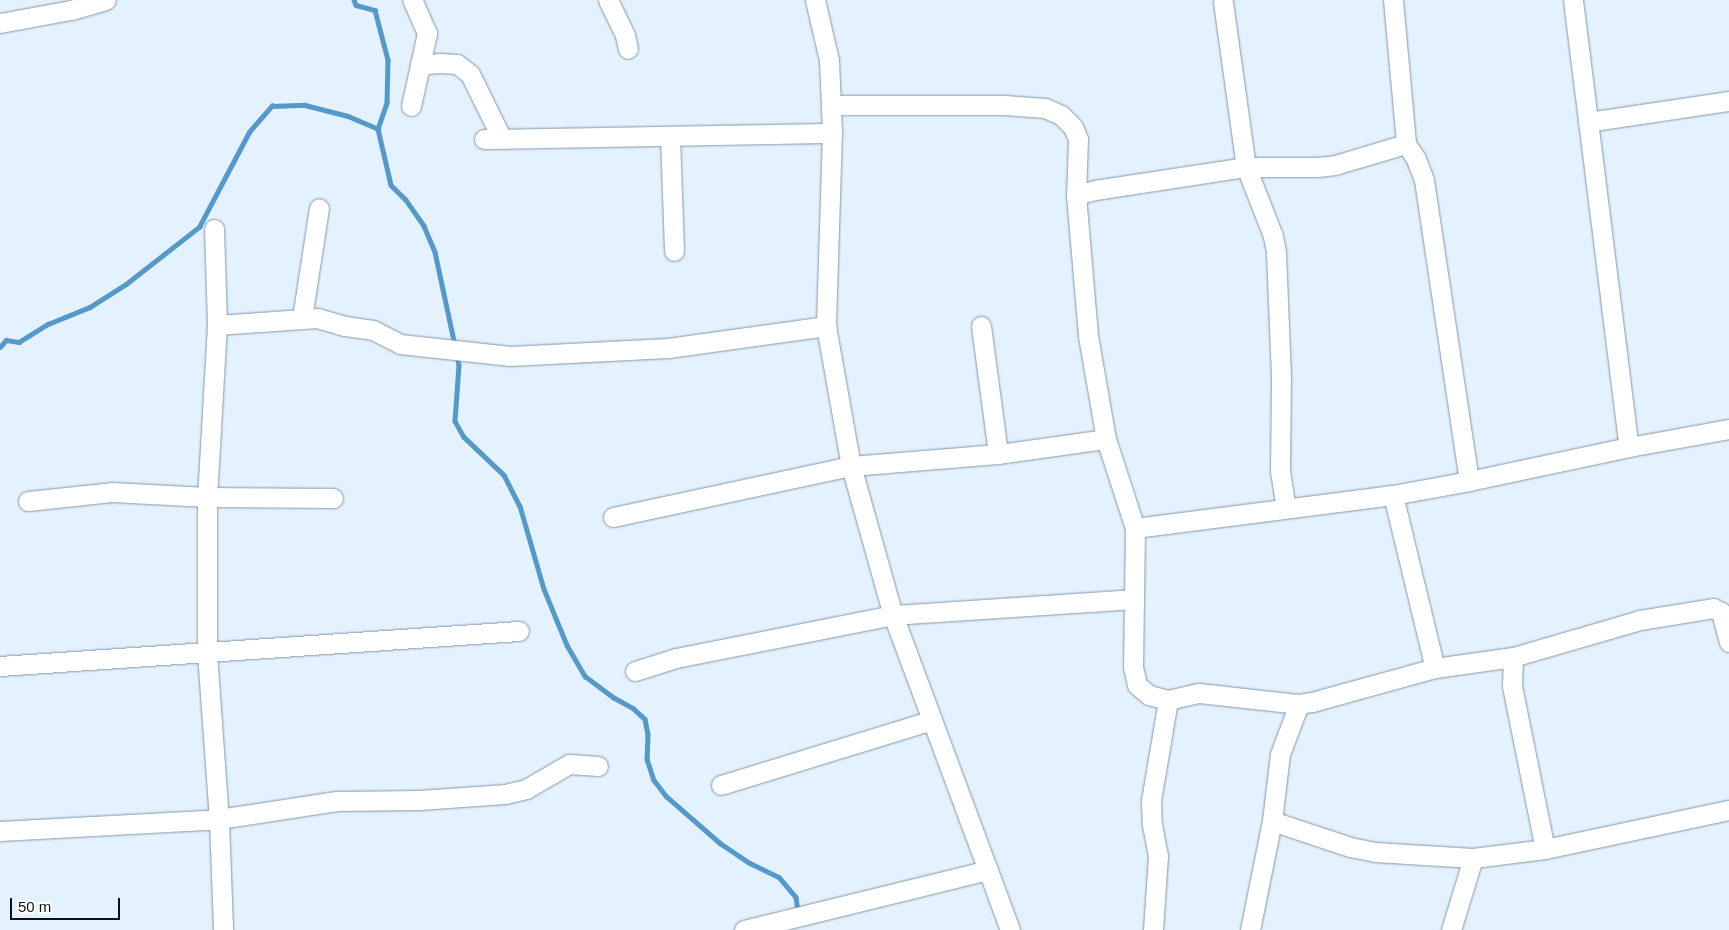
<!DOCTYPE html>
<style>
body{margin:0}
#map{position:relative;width:1729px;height:930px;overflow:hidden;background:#e3f2fe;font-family:Helvetica,sans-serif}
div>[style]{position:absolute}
.stream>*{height:4.5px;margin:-2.25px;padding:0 2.25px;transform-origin:2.25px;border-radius:2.25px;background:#5599cb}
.roads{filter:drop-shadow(0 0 1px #8697a5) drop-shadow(0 0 1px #8697a5)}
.minor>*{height:19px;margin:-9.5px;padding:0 9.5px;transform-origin:9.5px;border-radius:9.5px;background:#fff}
span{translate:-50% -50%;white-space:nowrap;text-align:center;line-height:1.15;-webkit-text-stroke:4.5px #fff;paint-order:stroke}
.scale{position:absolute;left:10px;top:898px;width:110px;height:22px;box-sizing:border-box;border:2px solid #0c1217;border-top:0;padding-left:6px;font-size:15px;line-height:18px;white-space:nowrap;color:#0c1217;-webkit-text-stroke:4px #fff;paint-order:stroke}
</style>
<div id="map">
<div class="stream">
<i style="left:354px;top:0;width:5px;rotate:68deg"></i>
<i style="left:356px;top:5px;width:20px;rotate:15deg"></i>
<i style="left:375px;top:10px;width:52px;rotate:75.4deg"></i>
<i style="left:388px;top:60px;width:43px;rotate:91.3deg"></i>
<i style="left:387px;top:103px;width:28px;rotate:109deg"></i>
<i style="left:378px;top:129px;width:57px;rotate:76.9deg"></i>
<i style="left:391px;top:185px;width:21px;rotate:45deg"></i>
<i style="left:406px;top:200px;width:32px;rotate:55deg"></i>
<i style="left:424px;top:226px;width:28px;rotate:67deg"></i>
<i style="left:435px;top:252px;width:95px;rotate:77.9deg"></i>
<i style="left:0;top:347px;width:9px;rotate:-49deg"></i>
<i style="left:6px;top:340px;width:13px;rotate:9deg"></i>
<i style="left:19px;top:342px;width:34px;rotate:-32deg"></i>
<i style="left:48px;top:324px;width:45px;rotate:-22deg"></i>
<i style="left:90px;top:307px;width:43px;rotate:-32.6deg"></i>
<i style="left:126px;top:284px;width:93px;rotate:-38deg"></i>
<i style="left:199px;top:227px;width:107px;rotate:-62.2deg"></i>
<i style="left:249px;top:132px;width:35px;rotate:-49deg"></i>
<i style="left:272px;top:106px;width:33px;rotate:-2deg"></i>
<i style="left:305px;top:105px;width:44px;rotate:14.3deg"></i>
<i style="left:348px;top:116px;width:33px;rotate:23deg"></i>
<i style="left:457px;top:355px;width:10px;rotate:79deg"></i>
<i style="left:459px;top:365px;width:56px;rotate:94.1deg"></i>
<i style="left:455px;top:421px;width:18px;rotate:61deg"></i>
<i style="left:464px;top:437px;width:55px;rotate:43.5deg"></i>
<i style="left:504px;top:475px;width:35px;rotate:63deg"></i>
<i style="left:520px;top:506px;width:86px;rotate:73.9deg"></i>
<i style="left:544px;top:589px;width:61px;rotate:67.7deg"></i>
<i style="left:567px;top:645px;width:36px;rotate:60deg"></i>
<i style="left:585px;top:676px;width:35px;rotate:37deg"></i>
<i style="left:613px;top:697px;width:23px;rotate:29deg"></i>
<i style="left:633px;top:708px;width:16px;rotate:43deg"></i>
<i style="left:645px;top:719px;width:15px;rotate:79deg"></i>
<i style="left:648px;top:734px;width:25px;rotate:92deg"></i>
<i style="left:647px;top:759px;width:22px;rotate:72deg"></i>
<i style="left:654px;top:780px;width:20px;rotate:53deg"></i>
<i style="left:666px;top:796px;width:72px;rotate:41deg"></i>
<i style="left:720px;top:843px;width:36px;rotate:34deg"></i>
<i style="left:750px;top:863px;width:32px;rotate:26deg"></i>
<i style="left:779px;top:877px;width:26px;rotate:50deg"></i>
<i style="left:796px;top:897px;width:14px;rotate:82deg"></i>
</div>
<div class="roads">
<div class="minor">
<i style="left:608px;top:0;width:39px;rotate:64deg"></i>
<i style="left:625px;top:35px;width:14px;rotate:78deg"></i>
<i style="left:815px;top:0;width:62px;rotate:76.9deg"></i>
<i style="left:829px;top:60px;width:73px;rotate:87.6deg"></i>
<i style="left:832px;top:133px;width:193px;rotate:91.8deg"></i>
<i style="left:826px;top:326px;width:142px;rotate:79.9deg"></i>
<i style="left:851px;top:466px;width:155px;rotate:74.3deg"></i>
<i style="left:893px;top:615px;width:336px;rotate:69.6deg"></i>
<i style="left:1393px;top:0;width:145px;rotate:84.8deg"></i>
<i style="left:1406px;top:144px;width:18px;rotate:56deg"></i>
<i style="left:1416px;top:159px;width:22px;rotate:69deg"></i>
<i style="left:1424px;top:180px;width:304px;rotate:81.5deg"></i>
<i style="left:1573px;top:0;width:450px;rotate:82.9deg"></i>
<i style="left:1223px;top:2px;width:167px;rotate:82.1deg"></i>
<i style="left:1246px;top:167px;width:74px;rotate:68.6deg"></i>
<i style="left:1273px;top:236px;width:16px;rotate:79deg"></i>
<i style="left:1276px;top:252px;width:125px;rotate:87.7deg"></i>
<i style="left:1281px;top:377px;width:94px;rotate:90.6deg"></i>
<i style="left:1280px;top:471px;width:37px;rotate:81deg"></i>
<i style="left:0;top:23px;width:72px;rotate:-10.4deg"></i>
<i style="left:71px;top:10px;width:36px;rotate:-16deg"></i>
<i style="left:420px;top:65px;width:20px;rotate:-6deg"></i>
<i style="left:440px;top:63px;width:17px;rotate:3deg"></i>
<i style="left:457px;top:64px;width:16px;rotate:38deg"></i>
<i style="left:470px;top:74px;width:72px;rotate:63.8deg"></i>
<i style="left:831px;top:105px;width:173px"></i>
<i style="left:1004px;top:105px;width:41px;rotate:4.2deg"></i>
<i style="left:1045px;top:108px;width:17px;rotate:24deg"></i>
<i style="left:1061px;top:115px;width:17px;rotate:45deg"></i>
<i style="left:1073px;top:127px;width:13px;rotate:67deg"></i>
<i style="left:1078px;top:139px;width:56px;rotate:92deg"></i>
<i style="left:1076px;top:195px;width:142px;rotate:85.1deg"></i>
<i style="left:1088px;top:336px;width:105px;rotate:80.1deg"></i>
<i style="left:1106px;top:439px;width:94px;rotate:72deg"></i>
<i style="left:1135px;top:528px;width:139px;rotate:90.8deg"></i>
<i style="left:1133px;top:667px;width:18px;rotate:77deg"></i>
<i style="left:1137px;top:685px;width:16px;rotate:40deg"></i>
<i style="left:1149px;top:695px;width:20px;rotate:15deg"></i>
<i style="left:1168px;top:700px;width:102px;rotate:99.6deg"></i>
<i style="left:1151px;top:801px;width:24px;rotate:88deg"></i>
<i style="left:1152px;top:825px;width:32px;rotate:79deg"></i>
<i style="left:1158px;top:856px;width:74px;rotate:93.9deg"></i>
<i style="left:411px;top:106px;width:75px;rotate:-77.6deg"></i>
<i style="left:427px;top:33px;width:36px;rotate:-114deg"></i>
<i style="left:1588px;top:122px;width:143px;rotate:-8.5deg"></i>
<i style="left:670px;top:136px;width:115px;rotate:88deg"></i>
<i style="left:484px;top:139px;width:348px;rotate:-1deg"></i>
<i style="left:1076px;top:195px;width:20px;rotate:-15deg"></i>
<i style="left:1095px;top:190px;width:153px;rotate:-8.7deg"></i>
<i style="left:1246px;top:167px;width:71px"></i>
<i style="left:1317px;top:167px;width:18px;rotate:-6deg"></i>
<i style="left:1335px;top:165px;width:74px;rotate:-16.5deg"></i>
<i style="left:214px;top:229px;width:96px;rotate:88.2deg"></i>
<i style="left:217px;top:325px;width:172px;rotate:93.3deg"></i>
<i style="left:207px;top:497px;width:156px;rotate:90deg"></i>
<i style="left:207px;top:653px;width:166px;rotate:85.9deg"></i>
<i style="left:219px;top:819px;width:111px;rotate:87.9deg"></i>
<i style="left:302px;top:318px;width:111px;rotate:-81.2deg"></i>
<i style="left:217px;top:325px;width:100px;rotate:-4deg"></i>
<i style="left:317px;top:318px;width:29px;rotate:16deg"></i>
<i style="left:345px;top:326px;width:28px;rotate:8deg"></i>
<i style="left:373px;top:330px;width:30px;rotate:27deg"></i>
<i style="left:400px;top:344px;width:111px;rotate:6.2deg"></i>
<i style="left:510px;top:356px;width:158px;rotate:-2.9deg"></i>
<i style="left:668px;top:348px;width:160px;rotate:-7.9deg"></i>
<i style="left:981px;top:326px;width:129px;rotate:82.4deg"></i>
<i style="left:1393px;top:495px;width:178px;rotate:76.4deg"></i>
<i style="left:28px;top:501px;width:84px;rotate:-6.1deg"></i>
<i style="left:112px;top:492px;width:95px;rotate:3deg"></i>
<i style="left:207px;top:497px;width:126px;rotate:0.5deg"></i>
<i style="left:613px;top:517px;width:243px;rotate:-12.1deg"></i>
<i style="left:851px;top:466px;width:147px;rotate:-4.7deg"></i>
<i style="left:998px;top:454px;width:109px;rotate:-7.9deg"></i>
<i style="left:1135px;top:528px;width:260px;rotate:-7.3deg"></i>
<i style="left:1393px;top:495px;width:77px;rotate:-10.4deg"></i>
<i style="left:1469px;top:481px;width:164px;rotate:-12deg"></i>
<i style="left:1629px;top:447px;width:102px;rotate:-10.2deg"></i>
<i style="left:1513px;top:657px;width:29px;rotate:92deg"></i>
<i style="left:1512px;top:686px;width:166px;rotate:78.6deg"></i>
<i style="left:0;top:666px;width:520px;rotate:-3.86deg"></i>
<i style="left:635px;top:671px;width:43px;rotate:-17.6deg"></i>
<i style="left:676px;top:658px;width:221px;rotate:-11.2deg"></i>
<i style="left:893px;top:615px;width:241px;rotate:-3.8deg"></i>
<i style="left:1168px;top:700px;width:32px;rotate:-13deg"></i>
<i style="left:1199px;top:693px;width:101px;rotate:6.3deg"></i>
<i style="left:1299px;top:704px;width:13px;rotate:-9deg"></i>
<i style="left:1312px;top:702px;width:128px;rotate:-15.5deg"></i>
<i style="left:1435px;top:668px;width:79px;rotate:-8deg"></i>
<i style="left:1513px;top:657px;width:132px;rotate:-16.2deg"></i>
<i style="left:1640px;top:620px;width:74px;rotate:-9.3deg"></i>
<i style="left:1713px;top:608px;width:9px;rotate:27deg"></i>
<i style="left:1721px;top:612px;width:31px;rotate:75deg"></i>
<i style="left:721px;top:785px;width:221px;rotate:-17.1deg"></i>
<i style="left:1272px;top:821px;width:82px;rotate:18.4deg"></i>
<i style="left:1350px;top:847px;width:25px;rotate:11deg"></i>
<i style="left:1375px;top:852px;width:98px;rotate:3.5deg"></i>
<i style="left:1473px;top:858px;width:73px;rotate:-7.1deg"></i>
<i style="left:1545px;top:849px;width:188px;rotate:-12deg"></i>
<i style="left:0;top:831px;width:219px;rotate:-3.1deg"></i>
<i style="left:219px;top:819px;width:119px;rotate:-8.7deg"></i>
<i style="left:337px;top:801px;width:83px;rotate:-0.7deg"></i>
<i style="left:420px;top:800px;width:85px;rotate:-4deg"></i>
<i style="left:505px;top:794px;width:22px;rotate:-13deg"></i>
<i style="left:526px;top:789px;width:50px;rotate:-30.2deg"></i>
<i style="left:569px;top:764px;width:29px;rotate:4deg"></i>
<i style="left:744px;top:930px;width:251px;rotate:-13.8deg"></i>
<i style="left:1250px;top:930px;width:111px;rotate:-78.6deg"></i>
<i style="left:1272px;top:821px;width:67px;rotate:-83.2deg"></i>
<i style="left:1280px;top:754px;width:53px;rotate:-69.2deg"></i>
<i style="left:1451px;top:930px;width:75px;rotate:-73deg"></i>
</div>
</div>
<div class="scale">50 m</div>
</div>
